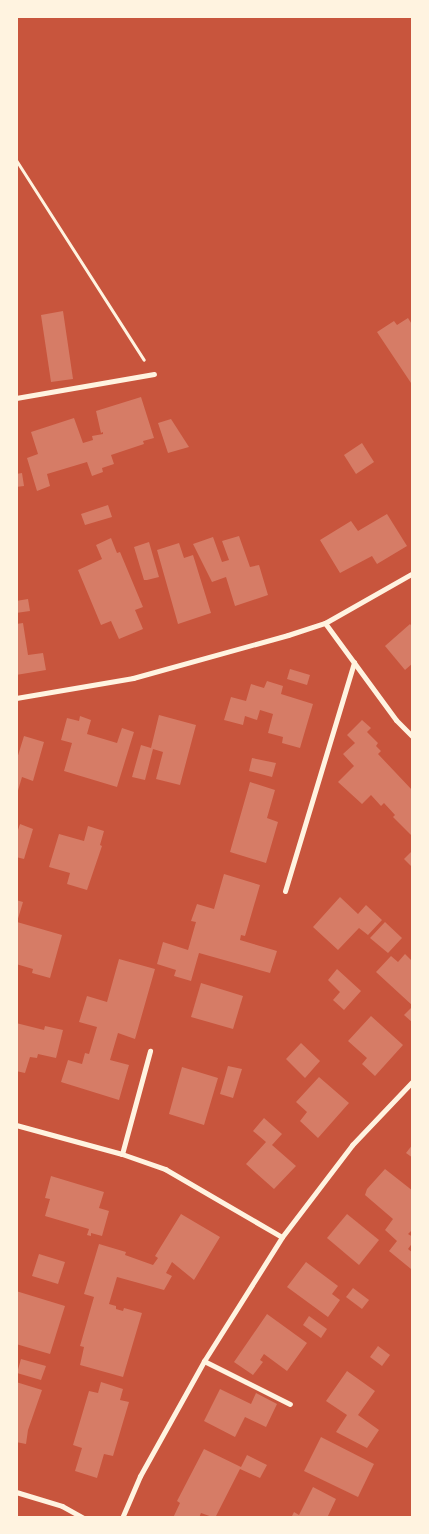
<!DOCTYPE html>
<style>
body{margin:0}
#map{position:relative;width:429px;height:1534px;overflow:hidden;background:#c8553d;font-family:"Space Grotesk",sans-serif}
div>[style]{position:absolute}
.building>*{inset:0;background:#d67c66}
.path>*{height:3px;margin:-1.5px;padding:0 1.5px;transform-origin:1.5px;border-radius:1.5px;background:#fff3e0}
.minor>*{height:5px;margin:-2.5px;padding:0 2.5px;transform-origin:2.5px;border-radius:2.5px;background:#fff3e0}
span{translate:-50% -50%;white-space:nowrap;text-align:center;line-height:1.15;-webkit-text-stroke:4px #fff3e0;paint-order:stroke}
.frame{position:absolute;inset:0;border:18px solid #fff3e0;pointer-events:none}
</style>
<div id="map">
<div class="building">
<i style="clip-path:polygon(63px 311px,73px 379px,51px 382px,41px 315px)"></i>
<i style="clip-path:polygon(408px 318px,413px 326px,413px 386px,377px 332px,394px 321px,397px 325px)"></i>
<i style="clip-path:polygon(141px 397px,154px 438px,143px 441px,144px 444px,111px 455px,114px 464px,102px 468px,103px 472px,92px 476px,87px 462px,47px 474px,50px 486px,37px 491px,27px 458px,38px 454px,31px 432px,74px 418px,83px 443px,93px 440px,92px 436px,103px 434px,103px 432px,101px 433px,96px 411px)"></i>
<i style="clip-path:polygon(171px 419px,189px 447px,168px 453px,158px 423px)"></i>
<i style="clip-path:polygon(362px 443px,374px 462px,356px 474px,344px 455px)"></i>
<i style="clip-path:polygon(22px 473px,24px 486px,16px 487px,16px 474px)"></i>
<i style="clip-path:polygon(108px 505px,112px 517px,85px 525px,81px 514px)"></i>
<i style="clip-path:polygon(387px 514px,407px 546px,377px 564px,372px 556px,340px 573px,320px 540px,351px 521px,358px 531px)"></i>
<i style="clip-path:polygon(239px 536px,250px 567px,259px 565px,268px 595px,235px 606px,226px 577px,212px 582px,193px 544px,213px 537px,222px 562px,229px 560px,222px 541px)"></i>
<i style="clip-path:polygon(111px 538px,117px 553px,120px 552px,143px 607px,135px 610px,143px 629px,119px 639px,111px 621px,101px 625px,78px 570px,102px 559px,96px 545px)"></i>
<i style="clip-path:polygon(149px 542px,159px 577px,147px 580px,144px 580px,134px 547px)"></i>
<i style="clip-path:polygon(179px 543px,184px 558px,193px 555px,211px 613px,178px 624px,157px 550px)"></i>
<i style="clip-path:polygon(28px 599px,30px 611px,16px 613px,16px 601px)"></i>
<i style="clip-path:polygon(23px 623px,28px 655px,43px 653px,46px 670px,16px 675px,16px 624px)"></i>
<i style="clip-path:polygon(410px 624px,413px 628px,413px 663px,405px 670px,385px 646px)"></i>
<i style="clip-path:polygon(290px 669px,310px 675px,307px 685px,287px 679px)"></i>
<i style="clip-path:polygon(267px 681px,283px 686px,281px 694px,313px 704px,300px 748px,282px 743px,283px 737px,268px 733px,273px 714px,260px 710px,257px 720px,245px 716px,243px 725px,224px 720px,231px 697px,246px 701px,251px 684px,264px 688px)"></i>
<i style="clip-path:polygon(159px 715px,196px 725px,180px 785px,156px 779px,163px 752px,153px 749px,145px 780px,132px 777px,141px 745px,151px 748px)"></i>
<i style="clip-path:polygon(80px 716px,91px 720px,87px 734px,117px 743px,122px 728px,134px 732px,117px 787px,64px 771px,72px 743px,61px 740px,67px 718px,79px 721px)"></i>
<i style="clip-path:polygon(362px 720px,371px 728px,367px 732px,378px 743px,376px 746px,381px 751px,378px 754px,413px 791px,413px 837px,393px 817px,395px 815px,384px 803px,381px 806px,371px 795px,362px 804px,338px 782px,354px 766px,343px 754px,355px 743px,347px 735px)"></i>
<i style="clip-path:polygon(24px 736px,44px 742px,33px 781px,22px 777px,17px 794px,16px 762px)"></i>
<i style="clip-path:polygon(252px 758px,276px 763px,272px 777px,249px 771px)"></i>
<i style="clip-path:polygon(250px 782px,275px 790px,267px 818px,278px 822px,266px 863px,230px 852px)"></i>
<i style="clip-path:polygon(20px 824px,33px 829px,24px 859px,16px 857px,16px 836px)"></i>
<i style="clip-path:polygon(88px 826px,104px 831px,100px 845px,102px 846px,87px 890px,67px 884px,70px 873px,49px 867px,59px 834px,84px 841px)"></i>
<i style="clip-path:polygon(413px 850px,413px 868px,404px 859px)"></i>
<i style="clip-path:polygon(224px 874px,260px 885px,245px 936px,241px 935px,240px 940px,277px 951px,270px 973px,199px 953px,191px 981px,174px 976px,176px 970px,157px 964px,163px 942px,188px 950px,196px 922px,191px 921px,197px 904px,214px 909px)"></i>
<i style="clip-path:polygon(340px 897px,358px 914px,366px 905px,382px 920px,368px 935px,359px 928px,338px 950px,313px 927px)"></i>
<i style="clip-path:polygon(16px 900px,23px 902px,17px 922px,62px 935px,50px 978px,32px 973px,33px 969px,16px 964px)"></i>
<i style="clip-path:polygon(385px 922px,402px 938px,388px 953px,370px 938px)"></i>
<i style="clip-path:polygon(405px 954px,413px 962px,413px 1006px,376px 972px,391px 956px,398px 962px)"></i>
<i style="clip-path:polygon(119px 959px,155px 969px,135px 1039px,118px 1033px,110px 1060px,129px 1065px,119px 1100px,61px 1082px,68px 1060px,82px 1064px,85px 1053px,89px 1054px,97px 1027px,79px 1022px,87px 996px,107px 1002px)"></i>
<i style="clip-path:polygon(337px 969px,361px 991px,344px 1010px,333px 1000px,340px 992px,328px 980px)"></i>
<i style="clip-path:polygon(201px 983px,243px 996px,233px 1029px,191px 1017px)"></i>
<i style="clip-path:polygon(413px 1006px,413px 1023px,404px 1015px)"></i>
<i style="clip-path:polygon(371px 1016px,403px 1045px,375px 1076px,362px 1064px,367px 1058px,348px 1041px)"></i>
<i style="clip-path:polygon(16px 1023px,44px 1030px,45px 1026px,63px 1030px,56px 1058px,38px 1054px,37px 1058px,30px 1057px,25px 1073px,16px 1071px)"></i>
<i style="clip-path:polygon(301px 1043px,320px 1061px,305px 1078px,286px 1059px)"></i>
<i style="clip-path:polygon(228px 1066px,242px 1069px,233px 1098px,220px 1094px)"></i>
<i style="clip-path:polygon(182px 1067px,218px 1078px,204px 1125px,169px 1114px)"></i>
<i style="clip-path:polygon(319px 1077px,349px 1103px,318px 1138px,300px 1121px,307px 1112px,296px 1102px)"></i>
<i style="clip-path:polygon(264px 1118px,282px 1134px,272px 1145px,296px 1166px,274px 1189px,246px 1164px,266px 1142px,253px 1131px)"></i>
<i style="clip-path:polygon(413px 1144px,413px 1158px,406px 1153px)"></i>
<i style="clip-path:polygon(385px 1169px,413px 1191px,413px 1229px,408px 1234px,413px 1237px,413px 1242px,408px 1249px,413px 1253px,411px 1269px,389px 1251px,397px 1241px,385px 1230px,393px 1219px,365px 1195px,367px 1189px)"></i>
<i style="clip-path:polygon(51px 1176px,104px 1192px,99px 1208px,109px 1211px,102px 1236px,91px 1233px,91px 1236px,87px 1235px,89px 1229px,45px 1216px,50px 1199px,45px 1198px)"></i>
<i style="clip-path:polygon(181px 1214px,220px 1237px,194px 1280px,172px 1262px,166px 1273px,172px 1276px,164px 1290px,117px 1277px,109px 1304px,116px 1306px,116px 1309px,123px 1311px,124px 1308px,142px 1313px,123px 1377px,80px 1365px,84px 1347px,80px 1346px,94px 1297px,84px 1294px,99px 1244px,126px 1252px,125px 1255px,153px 1265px,158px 1258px,155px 1256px)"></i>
<i style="clip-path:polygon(347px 1214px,379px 1240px,359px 1265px,327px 1238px)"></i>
<i style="clip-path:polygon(39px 1254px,65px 1262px,58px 1284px,32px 1276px)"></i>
<i style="clip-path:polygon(306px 1262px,338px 1286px,332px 1294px,340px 1300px,328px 1317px,287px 1287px)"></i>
<i style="clip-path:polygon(353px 1288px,369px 1300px,362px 1309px,346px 1297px)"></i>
<i style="clip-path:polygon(16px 1291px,65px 1306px,50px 1354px,16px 1344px)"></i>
<i style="clip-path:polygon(267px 1314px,307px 1343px,287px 1371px,264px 1354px,260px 1360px,263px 1362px,253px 1375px,234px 1362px)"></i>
<i style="clip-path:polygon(309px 1316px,327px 1329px,321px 1338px,303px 1325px)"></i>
<i style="clip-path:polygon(378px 1346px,390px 1355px,382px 1366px,370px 1357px)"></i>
<i style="clip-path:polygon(21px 1359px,46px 1366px,41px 1380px,17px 1373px)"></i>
<i style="clip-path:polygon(347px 1371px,375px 1391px,358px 1415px,379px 1430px,367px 1448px,336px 1432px,347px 1415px,326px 1401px)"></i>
<i style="clip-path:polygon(16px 1382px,42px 1390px,28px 1430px,26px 1444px,16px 1442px)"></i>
<i style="clip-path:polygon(101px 1382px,123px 1389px,120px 1400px,129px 1402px,113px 1456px,104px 1454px,97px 1478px,75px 1471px,82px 1448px,73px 1445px,89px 1391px,98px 1393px)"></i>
<i style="clip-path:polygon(220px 1389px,251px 1404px,256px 1393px,277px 1404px,266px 1427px,245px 1417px,235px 1437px,204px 1421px)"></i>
<i style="clip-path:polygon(321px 1437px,374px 1464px,358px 1497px,304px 1471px)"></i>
<i style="clip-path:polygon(204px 1449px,241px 1467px,247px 1455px,267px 1465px,260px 1478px,240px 1469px,215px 1518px,201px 1513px,199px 1518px,173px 1518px,180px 1503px,177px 1501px)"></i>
<i style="clip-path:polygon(313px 1487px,336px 1499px,327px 1518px,291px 1518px,294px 1512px,299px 1515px)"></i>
</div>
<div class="path">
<i style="left:16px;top:160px;width:237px;rotate:57.4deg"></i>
</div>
<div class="minor">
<i style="left:16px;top:398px;width:140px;rotate:-9.9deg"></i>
<i style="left:325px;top:623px;width:120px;rotate:53.8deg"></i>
<i style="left:396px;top:720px;width:24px;rotate:45deg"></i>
<i style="left:16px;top:698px;width:119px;rotate:-9.7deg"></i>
<i style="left:133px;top:678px;width:161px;rotate:-15.5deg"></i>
<i style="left:288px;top:635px;width:39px;rotate:-18deg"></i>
<i style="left:325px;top:623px;width:101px;rotate:-29.6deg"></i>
<i style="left:285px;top:891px;width:239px;rotate:-73.2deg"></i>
<i style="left:16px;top:1125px;width:110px;rotate:15.3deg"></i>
<i style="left:122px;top:1154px;width:46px;rotate:19.2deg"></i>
<i style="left:165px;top:1169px;width:135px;rotate:30.2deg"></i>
<i style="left:122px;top:1154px;width:107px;rotate:-74.8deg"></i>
<i style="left:204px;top:1361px;width:96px;rotate:26.6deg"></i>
<i style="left:16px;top:1492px;width:48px;rotate:16.9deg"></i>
<i style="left:62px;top:1506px;width:25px;rotate:29deg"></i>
<i style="left:122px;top:1518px;width:46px;rotate:-66.8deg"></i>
<i style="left:140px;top:1476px;width:132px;rotate:-60.9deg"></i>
<i style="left:204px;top:1361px;width:146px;rotate:-57.8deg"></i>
<i style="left:282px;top:1237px;width:116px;rotate:-52.7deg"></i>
<i style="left:352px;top:1145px;width:88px;rotate:-46.4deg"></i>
</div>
<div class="frame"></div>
</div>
